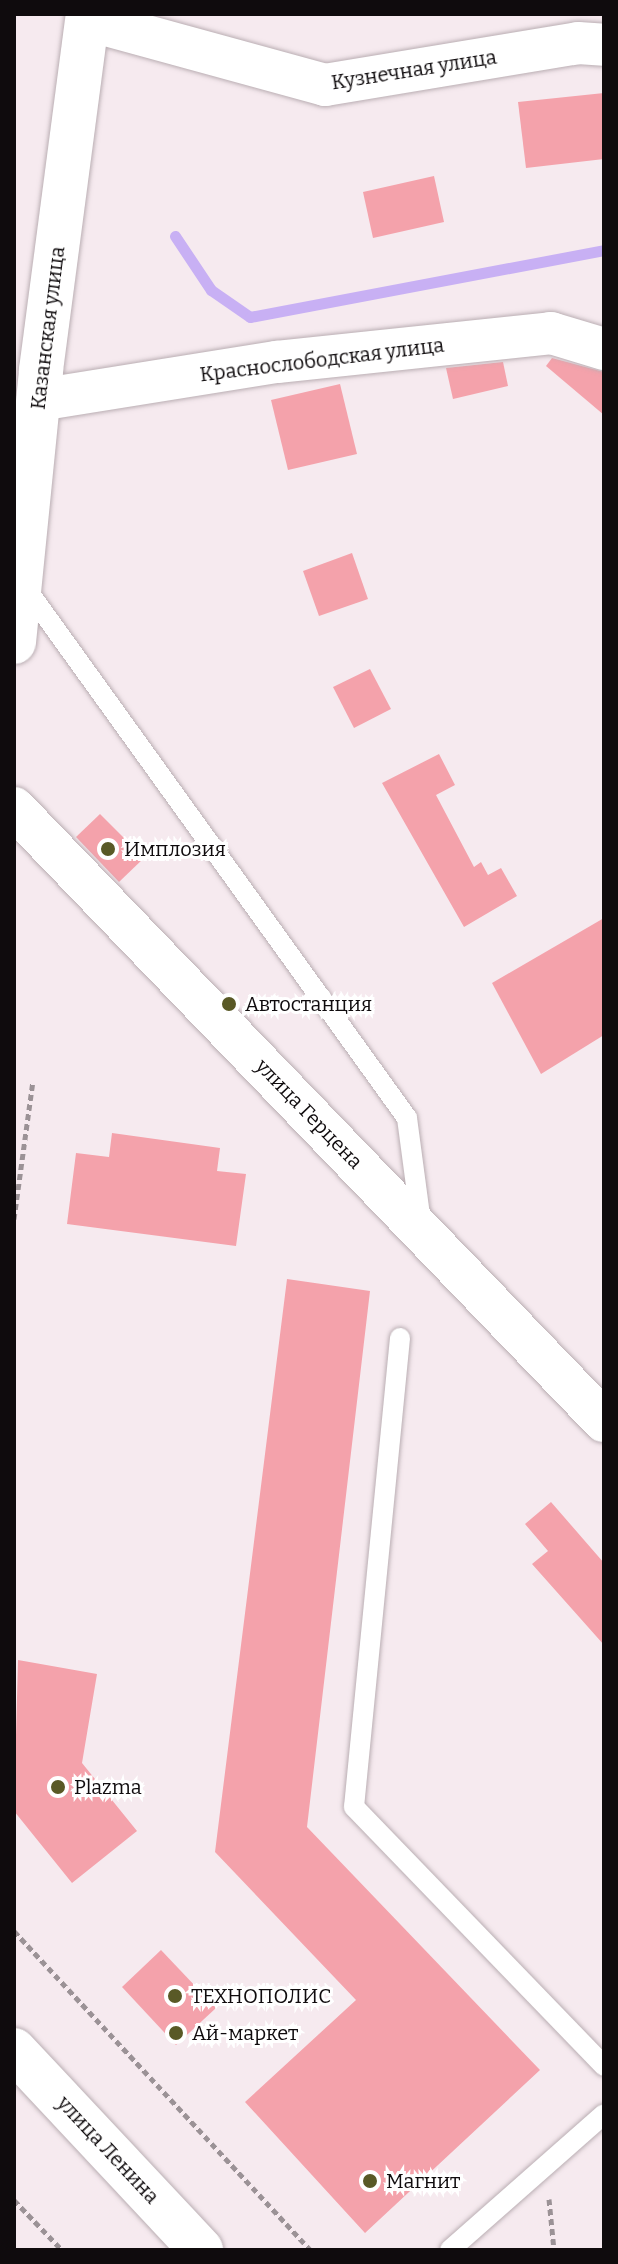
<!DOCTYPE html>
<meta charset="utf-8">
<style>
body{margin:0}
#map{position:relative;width:618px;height:2264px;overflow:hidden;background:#f6eaef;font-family:Bitter,serif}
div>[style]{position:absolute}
.stream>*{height:11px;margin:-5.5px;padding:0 5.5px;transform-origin:5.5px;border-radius:5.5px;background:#c8b0f4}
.building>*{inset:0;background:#f4a2ab}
.path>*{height:5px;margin-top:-2.5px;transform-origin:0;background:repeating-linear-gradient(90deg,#9b9296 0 6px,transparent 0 10px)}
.roads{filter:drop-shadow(0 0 2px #baaeb3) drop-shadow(0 0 2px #baaeb3)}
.service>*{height:20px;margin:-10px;padding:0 10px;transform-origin:10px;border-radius:10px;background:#fff}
.minor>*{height:42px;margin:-21px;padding:0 21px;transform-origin:21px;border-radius:21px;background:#fff}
.tertiary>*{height:44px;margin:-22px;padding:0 22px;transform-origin:22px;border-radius:22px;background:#fff}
.dots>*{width:22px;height:22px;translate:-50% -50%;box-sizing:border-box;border:4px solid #fff;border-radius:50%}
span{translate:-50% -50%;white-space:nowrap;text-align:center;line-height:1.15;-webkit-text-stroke:6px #fff;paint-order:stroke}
.street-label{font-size:20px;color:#0f0b0d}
.poi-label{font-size:20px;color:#0f0b0d}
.left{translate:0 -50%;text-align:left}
.frame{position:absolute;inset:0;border:16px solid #0f0b0d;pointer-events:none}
</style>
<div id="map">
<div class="stream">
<i style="left:175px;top:236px;width:65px;rotate:56.3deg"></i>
<i style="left:211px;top:290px;width:47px;rotate:34.7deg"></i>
<i style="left:250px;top:317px;width:360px;rotate:-10.7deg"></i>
</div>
<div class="building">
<i style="clip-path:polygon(604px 93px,604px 159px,526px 168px,518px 102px)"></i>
<i style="clip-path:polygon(434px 176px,444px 222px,373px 238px,363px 192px)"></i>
<i style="clip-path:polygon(552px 358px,604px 372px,604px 415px,546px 366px)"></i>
<i style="clip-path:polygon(503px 362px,508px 386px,453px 399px,446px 368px)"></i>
<i style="clip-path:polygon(340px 384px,357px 454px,288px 470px,271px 400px)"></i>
<i style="clip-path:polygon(352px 553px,368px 599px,319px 616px,303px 571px)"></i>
<i style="clip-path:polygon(370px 669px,391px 709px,354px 728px,333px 687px)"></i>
<i style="clip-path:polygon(439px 754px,455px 785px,436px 795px,474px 867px,481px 862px,488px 875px,501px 868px,517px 896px,464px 927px,382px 783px)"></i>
<i style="clip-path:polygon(100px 814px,144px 858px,119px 882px,76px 837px)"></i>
<i style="clip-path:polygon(604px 918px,604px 1035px,541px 1074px,492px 983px)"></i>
<i style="clip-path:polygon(112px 1133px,220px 1148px,217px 1171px,246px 1174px,236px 1246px,67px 1224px,76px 1153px,109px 1157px)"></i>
<i style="clip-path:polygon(287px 1279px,370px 1291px,307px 1827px,540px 2070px,365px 2233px,245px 2102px,356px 2000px,215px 1852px)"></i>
<i style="clip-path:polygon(551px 1502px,604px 1563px,604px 1645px,532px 1564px,548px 1551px,525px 1524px)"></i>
<i style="clip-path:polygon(18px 1660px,97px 1674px,82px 1763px,137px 1831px,72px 1883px,14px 1811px)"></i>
<i style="clip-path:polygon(161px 1950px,216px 2008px,176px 2045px,122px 1987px)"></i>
</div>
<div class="path">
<i style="left:14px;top:1219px;width:139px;rotate:-82.2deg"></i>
<i style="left:14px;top:1931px;width:435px;rotate:47.1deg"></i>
<i style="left:549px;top:2199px;width:51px;rotate:84.4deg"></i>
<i style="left:14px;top:2200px;width:69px;rotate:46.2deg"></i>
</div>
<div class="roads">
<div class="service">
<i style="left:25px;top:587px;width:654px;rotate:54.27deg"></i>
<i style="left:407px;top:1118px;width:106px;rotate:82.4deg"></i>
<i style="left:400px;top:1338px;width:471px;rotate:95.6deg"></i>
<i style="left:354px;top:1807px;width:360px;rotate:46deg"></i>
<i style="left:450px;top:2250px;width:205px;rotate:-41.4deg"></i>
</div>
<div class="minor">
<i style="left:88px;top:20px;width:246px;rotate:15.3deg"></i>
<i style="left:325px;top:85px;width:256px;rotate:-9.4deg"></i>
<i style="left:578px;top:43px;width:26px;rotate:4deg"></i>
<i style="left:39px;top:400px;width:241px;rotate:-9.1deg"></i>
<i style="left:277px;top:362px;width:276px;rotate:-6deg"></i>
<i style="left:551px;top:333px;width:55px;rotate:16.8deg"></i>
<i style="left:14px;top:808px;width:851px;rotate:46.1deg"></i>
</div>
<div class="tertiary">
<i style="left:14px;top:642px;width:273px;rotate:-84.3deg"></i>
<i style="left:41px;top:370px;width:359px;rotate:-82.5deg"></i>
<i style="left:14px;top:2050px;width:274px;rotate:46.9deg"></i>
</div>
</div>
<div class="dots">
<i style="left:108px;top:849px;background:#595926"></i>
<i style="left:229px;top:1004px;background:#595926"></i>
<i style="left:58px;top:1787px;background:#595926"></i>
<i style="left:175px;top:1996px;background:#595926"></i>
<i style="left:176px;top:2033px;background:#595926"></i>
<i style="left:370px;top:2181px;background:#595926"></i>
</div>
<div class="street-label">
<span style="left:414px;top:70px;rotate:-9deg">Кузнечная улица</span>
<span style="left:48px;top:328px;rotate:-83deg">Казанская улица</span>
<span style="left:322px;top:360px;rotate:-7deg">Краснослободская улица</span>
<span style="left:309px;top:1114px;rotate:46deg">улица Герцена</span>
<span style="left:108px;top:2150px;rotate:47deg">улица Ленина</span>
</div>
<div class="poi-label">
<span class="left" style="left:124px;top:849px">Имплозия</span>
<span class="left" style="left:245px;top:1004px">Автостанция</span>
<span class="left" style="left:74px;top:1787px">Plazma</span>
<span class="left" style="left:191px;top:1996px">ТЕХНОПОЛИС</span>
<span class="left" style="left:192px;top:2033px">Ай-маркет</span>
<span class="left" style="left:386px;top:2181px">Магнит</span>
</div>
<div class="frame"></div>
</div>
